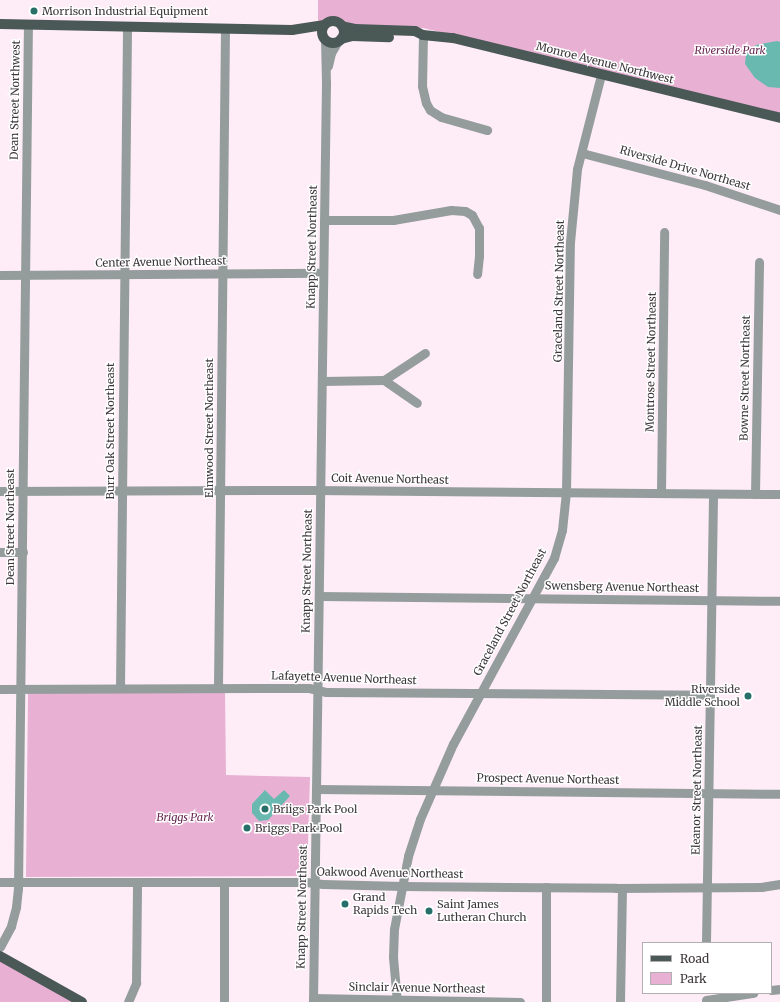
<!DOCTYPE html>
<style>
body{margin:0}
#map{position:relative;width:780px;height:1002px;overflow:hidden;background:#feedf7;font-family:Merriweather,serif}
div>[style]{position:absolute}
.green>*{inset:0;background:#e8b1d3}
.water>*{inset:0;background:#69b9b1}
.minor>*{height:9px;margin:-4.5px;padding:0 4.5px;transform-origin:4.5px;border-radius:4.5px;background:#959d9c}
.major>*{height:10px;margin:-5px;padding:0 5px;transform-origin:5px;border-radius:5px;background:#4a5856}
.major>.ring{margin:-5px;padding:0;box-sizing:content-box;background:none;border:10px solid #4a5856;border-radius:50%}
.dots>*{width:11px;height:11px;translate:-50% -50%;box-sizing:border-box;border:2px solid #fff;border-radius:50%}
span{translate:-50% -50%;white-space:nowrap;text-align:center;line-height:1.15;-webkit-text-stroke:3px #fff;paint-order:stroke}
.poi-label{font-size:11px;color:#3d373b}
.left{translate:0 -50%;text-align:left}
.right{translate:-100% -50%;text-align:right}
.park-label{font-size:11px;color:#682753;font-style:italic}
.street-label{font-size:11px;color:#3d373b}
.legend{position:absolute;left:642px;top:942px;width:130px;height:52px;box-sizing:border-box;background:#fff;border:1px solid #b1afb1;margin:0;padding:5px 7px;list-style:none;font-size:12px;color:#3d373b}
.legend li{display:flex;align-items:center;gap:8px;height:20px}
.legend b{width:20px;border:1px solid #b1afb1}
</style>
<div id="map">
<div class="green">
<i style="clip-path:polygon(318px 0,780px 0,780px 113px,423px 28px,357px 27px,335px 19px,320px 22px,318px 20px)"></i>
<i style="clip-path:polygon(28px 692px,225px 692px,226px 775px,310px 777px,307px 876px,26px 877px)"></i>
<i style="clip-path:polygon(0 960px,76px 1002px,0 1002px)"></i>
</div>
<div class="water">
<i style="clip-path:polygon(777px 41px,780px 42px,780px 88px,768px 87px,755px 78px,745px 64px,746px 54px,756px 45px)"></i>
<i style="clip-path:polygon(265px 790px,274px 799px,284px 790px,290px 796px,268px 820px,259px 821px,252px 813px,252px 804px)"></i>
</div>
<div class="minor">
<i style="left:423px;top:35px;width:51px;rotate:91.1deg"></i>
<i style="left:422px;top:86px;width:17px;rotate:77deg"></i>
<i style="left:426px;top:103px;width:8px;rotate:60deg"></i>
<i style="left:430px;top:110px;width:13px;rotate:32deg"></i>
<i style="left:441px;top:117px;width:48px;rotate:15.8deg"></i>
<i style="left:328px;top:66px;width:13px;rotate:-77deg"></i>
<i style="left:331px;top:53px;width:14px;rotate:-60deg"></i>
<i style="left:582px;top:153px;width:127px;rotate:14.6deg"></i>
<i style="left:705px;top:185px;width:79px;rotate:18.4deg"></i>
<i style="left:324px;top:220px;width:69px"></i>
<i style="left:393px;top:220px;width:59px;rotate:-9.8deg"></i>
<i style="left:451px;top:210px;width:14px;rotate:4deg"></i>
<i style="left:465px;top:211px;width:8px;rotate:30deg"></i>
<i style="left:472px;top:215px;width:15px;rotate:62deg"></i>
<i style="left:479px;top:228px;width:28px;rotate:90deg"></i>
<i style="left:479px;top:256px;width:18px;rotate:96deg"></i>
<i style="left:0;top:275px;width:323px;rotate:-0.4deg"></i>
<i style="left:384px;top:380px;width:49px;rotate:-33.4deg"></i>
<i style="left:384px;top:380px;width:40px;rotate:34.9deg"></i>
<i style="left:322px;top:381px;width:62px;rotate:-0.9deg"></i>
<i style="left:0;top:491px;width:312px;rotate:-0.2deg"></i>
<i style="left:312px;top:490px;width:468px;rotate:0.5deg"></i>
<i style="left:661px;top:492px;width:260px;rotate:-89.3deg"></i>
<i style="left:755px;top:494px;width:232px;rotate:-89deg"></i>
<i style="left:0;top:552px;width:23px"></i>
<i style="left:319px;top:596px;width:461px;rotate:0.6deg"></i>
<i style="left:218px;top:687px;width:658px;rotate:-89.39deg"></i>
<i style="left:120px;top:688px;width:661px;rotate:-89.39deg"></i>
<i style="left:0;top:689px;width:309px;rotate:-0.2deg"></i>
<i style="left:309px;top:688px;width:17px;rotate:13deg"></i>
<i style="left:326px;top:692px;width:384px;rotate:0.4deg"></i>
<i style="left:316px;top:789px;width:464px;rotate:0.6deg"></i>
<i style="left:0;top:882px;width:306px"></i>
<i style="left:306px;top:882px;width:17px;rotate:7deg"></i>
<i style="left:323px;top:884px;width:79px;rotate:1.5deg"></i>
<i style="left:402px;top:886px;width:214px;rotate:0.5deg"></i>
<i style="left:616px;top:888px;width:145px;rotate:-0.4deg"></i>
<i style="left:761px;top:887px;width:19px;rotate:-9deg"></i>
<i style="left:224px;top:882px;width:120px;rotate:90deg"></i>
<i style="left:546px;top:887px;width:115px;rotate:90deg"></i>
<i style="left:706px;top:943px;width:449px;rotate:-89.1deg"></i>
<i style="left:0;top:947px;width:24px;rotate:-62deg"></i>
<i style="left:11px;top:926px;width:20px;rotate:-75deg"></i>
<i style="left:16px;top:907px;width:18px;rotate:-84deg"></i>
<i style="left:18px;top:889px;width:864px;rotate:-89.34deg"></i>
<i style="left:771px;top:990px;width:9px;rotate:-6deg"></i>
<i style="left:313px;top:998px;width:207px;rotate:1.1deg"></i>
<i style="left:706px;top:1000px;width:48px;rotate:-8.5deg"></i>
<i style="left:128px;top:1002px;width:21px;rotate:-67deg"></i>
<i style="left:136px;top:983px;width:101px;rotate:-89.4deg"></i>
<i style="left:313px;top:1002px;width:919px;rotate:-89.19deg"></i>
<i style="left:326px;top:83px;width:44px;rotate:-91.3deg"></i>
<i style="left:397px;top:1002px;width:45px;rotate:-95.1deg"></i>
<i style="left:393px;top:957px;width:28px;rotate:-88deg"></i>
<i style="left:394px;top:929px;width:74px;rotate:-79.1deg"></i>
<i style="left:408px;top:856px;width:39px;rotate:-72deg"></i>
<i style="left:420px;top:819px;width:82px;rotate:-66.3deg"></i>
<i style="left:453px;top:744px;width:212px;rotate:-61.5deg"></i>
<i style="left:554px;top:558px;width:29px;rotate:-74deg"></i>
<i style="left:562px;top:530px;width:38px;rotate:-84deg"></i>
<i style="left:566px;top:492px;width:250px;rotate:-89.1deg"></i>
<i style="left:570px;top:242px;width:73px;rotate:-84.5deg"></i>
<i style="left:577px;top:169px;width:97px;rotate:-75.7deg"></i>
<i style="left:620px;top:1002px;width:114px;rotate:-89deg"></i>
</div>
<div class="major">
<i class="ring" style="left:322px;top:21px;width:12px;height:12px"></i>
<i style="left:0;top:24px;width:292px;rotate:1.2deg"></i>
<i style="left:292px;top:30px;width:33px;rotate:-9deg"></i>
<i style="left:342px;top:26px;width:13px;rotate:13deg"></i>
<i style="left:355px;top:29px;width:60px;rotate:1.9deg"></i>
<i style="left:415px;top:31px;width:9px;rotate:27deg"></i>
<i style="left:423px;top:35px;width:30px;rotate:6deg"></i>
<i style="left:453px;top:38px;width:337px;rotate:13.7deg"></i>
<i style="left:341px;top:39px;width:11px;rotate:-15deg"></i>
<i style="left:352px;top:36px;width:37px;rotate:2deg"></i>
<i style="left:0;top:956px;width:94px;rotate:29.3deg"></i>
</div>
<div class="dots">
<i style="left:34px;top:11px;background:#27706a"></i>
<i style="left:748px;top:696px;background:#27706a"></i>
<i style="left:265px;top:809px;background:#27706a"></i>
<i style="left:247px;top:828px;background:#27706a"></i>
<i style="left:345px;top:904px;background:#27706a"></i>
<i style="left:429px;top:911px;background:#27706a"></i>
</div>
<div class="poi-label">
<span class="left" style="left:42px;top:11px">Morrison Industrial Equipment</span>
<span class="right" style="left:740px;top:696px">Riverside<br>Middle School</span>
<span class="left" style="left:273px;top:809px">Briigs Park Pool</span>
<span class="left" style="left:255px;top:828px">Briggs Park Pool</span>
<span class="left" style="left:353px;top:904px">Grand<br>Rapids Tech</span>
<span class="left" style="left:437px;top:911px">Saint James<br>Lutheran Church</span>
</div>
<div class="park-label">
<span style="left:730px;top:50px">Riverside Park</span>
<span style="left:185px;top:817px">Briggs Park</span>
</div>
<div class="street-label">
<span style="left:605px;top:63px;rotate:14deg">Monroe Avenue Northwest</span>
<span style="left:15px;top:100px;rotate:-89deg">Dean Street Northwest</span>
<span style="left:685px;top:168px;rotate:16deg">Riverside Drive Northeast</span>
<span style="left:312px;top:247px;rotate:-89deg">Knapp Street Northeast</span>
<span style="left:161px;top:262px;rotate:-1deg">Center Avenue Northeast</span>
<span style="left:559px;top:291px;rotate:-89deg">Graceland Street Northeast</span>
<span style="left:651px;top:362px;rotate:-89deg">Montrose Street Northeast</span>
<span style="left:745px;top:378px;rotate:-89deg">Bowne Street Northeast</span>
<span style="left:209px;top:428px;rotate:-90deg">Elmwood Street Northeast</span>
<span style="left:110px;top:431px;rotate:-90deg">Burr Oak Street Northeast</span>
<span style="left:390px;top:479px;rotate:1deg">Coit Avenue Northeast</span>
<span style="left:10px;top:527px;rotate:-90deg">Dean Street Northeast</span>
<span style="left:307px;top:571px;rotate:-89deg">Knapp Street Northeast</span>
<span style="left:622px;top:587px;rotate:1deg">Swensberg Avenue Northeast</span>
<span style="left:510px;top:612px;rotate:-62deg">Graceland Street Northeast</span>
<span style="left:344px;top:678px;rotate:2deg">Lafayette Avenue Northeast</span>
<span style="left:548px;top:779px;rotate:1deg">Prospect Avenue Northeast</span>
<span style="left:697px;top:790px;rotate:-89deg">Eleanor Street Northeast</span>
<span style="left:390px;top:873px;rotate:1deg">Oakwood Avenue Northeast</span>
<span style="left:302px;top:907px;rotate:-89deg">Knapp Street Northeast</span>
<span style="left:417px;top:988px;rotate:1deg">Sinclair Avenue Northeast</span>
</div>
<ul class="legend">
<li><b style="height:5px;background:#4a5856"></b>Road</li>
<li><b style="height:11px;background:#e8b1d3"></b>Park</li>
</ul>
</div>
